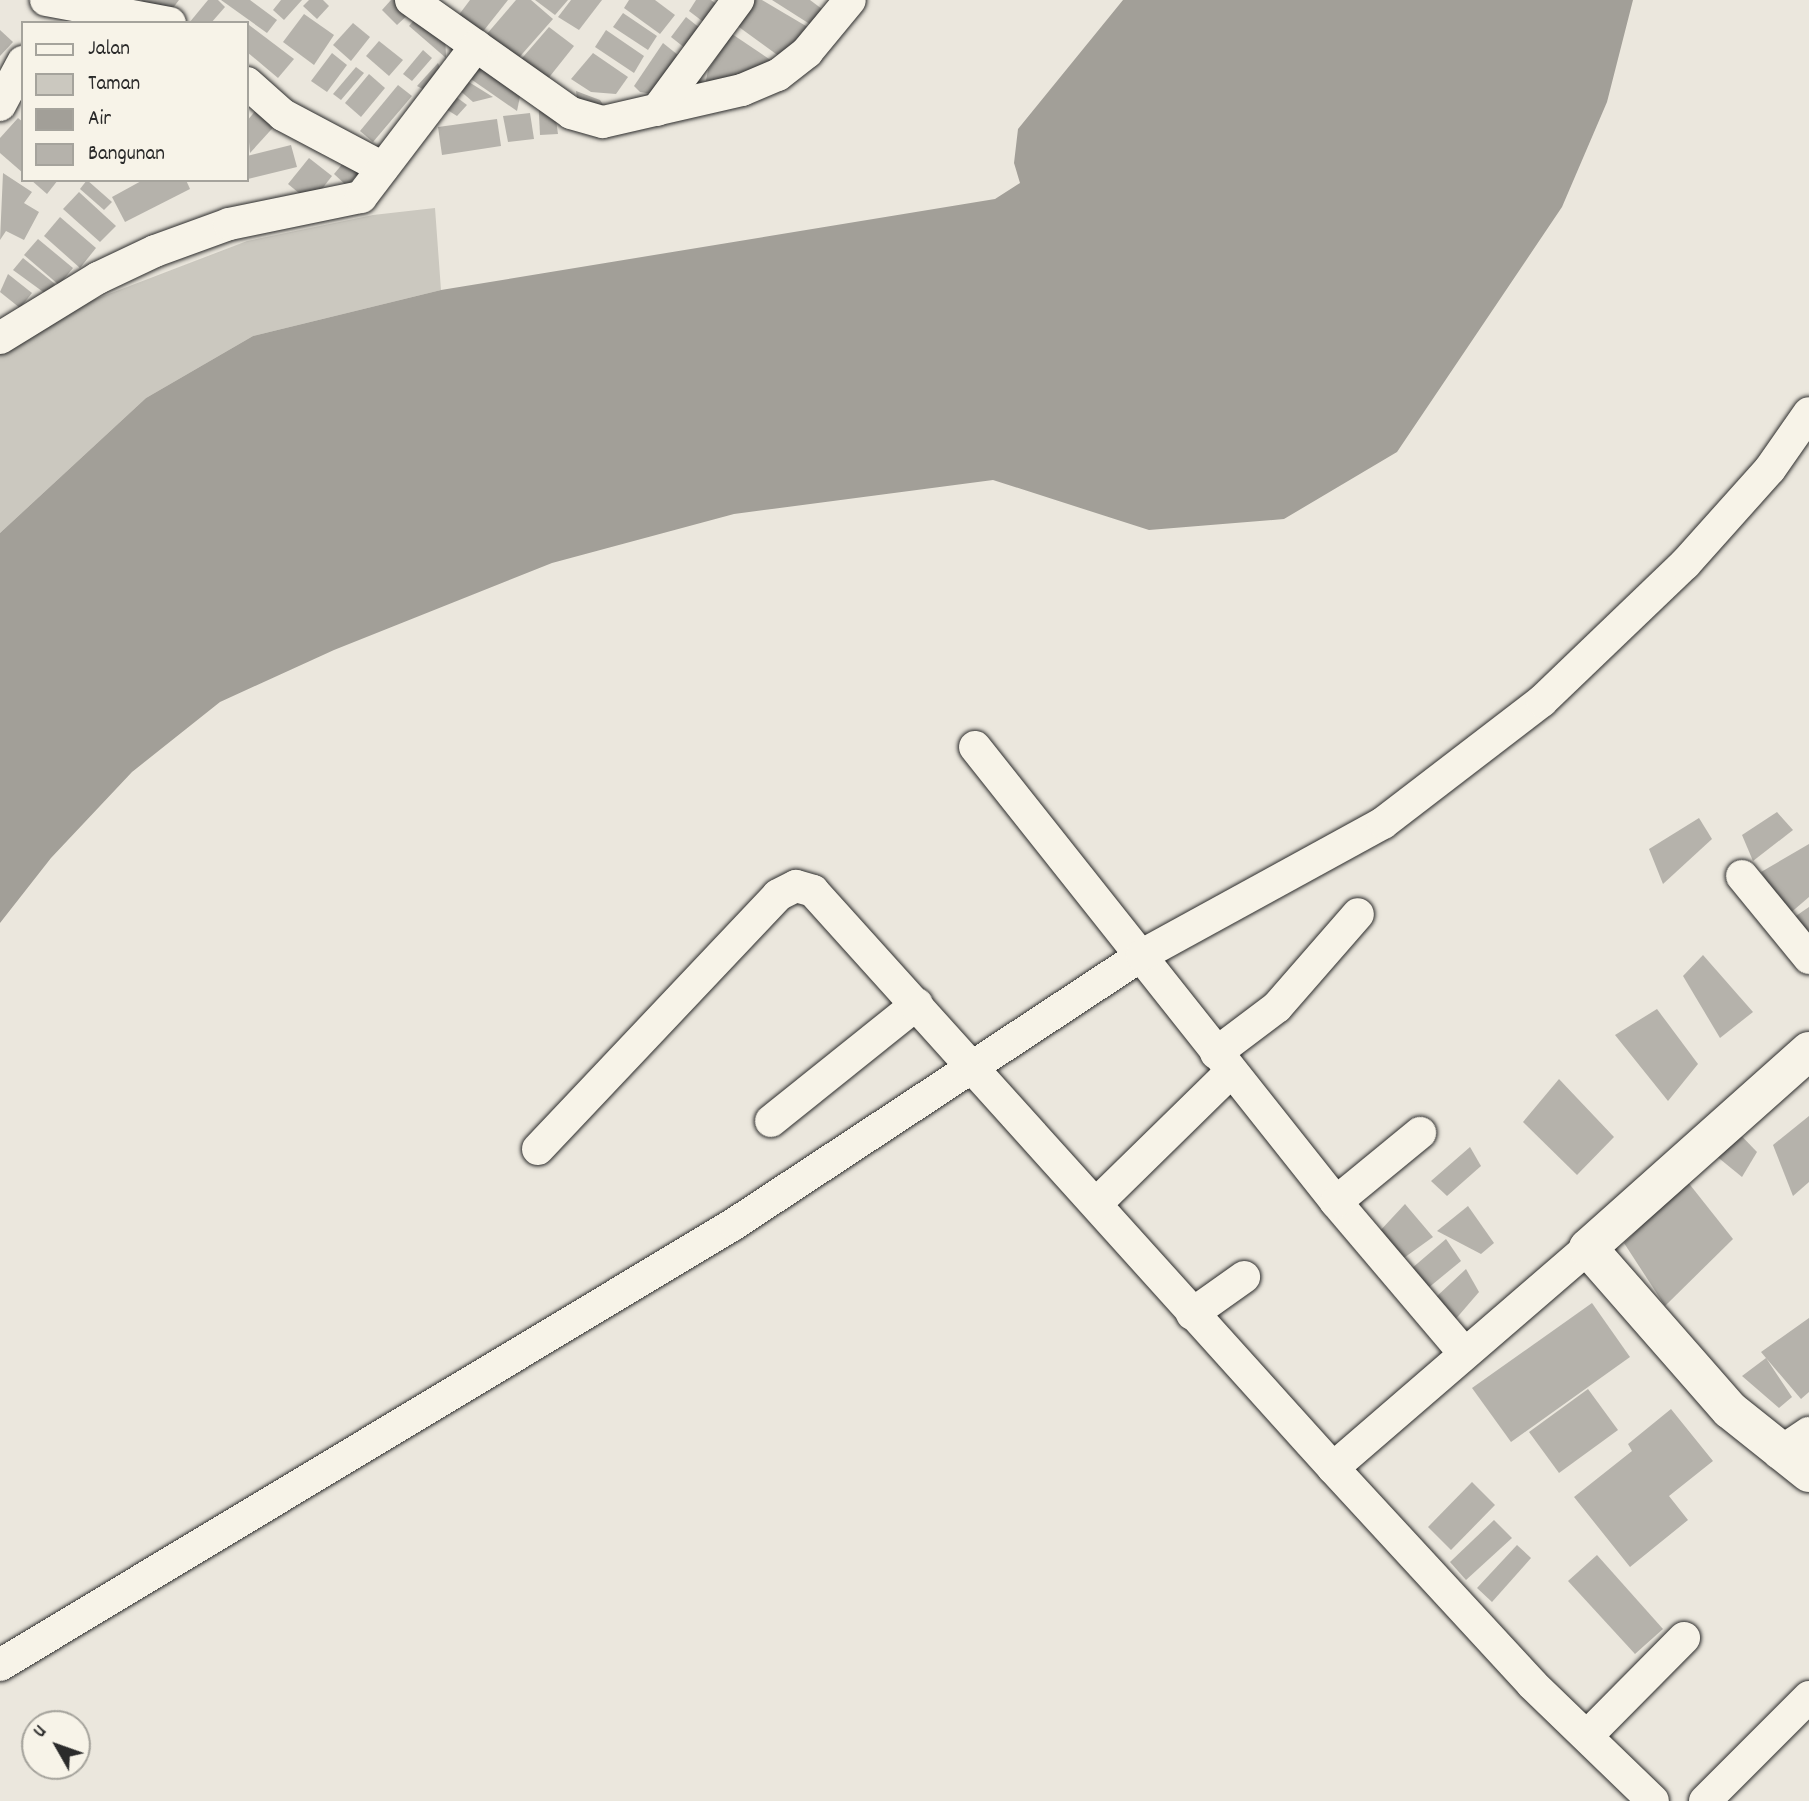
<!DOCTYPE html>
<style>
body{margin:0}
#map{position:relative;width:1809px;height:1801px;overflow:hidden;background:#ebe7dd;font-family:Dekko,sans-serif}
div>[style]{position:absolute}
.green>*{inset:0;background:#cbc8bf}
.water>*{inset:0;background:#a29f98}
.building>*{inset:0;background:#b5b2ab}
.roads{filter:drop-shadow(0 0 2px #2b2b2b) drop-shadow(0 0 2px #2b2b2b)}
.street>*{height:32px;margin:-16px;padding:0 16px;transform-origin:16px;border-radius:16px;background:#f7f3e8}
.secondary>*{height:38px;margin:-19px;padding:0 19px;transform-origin:19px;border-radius:19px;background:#f7f3e8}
span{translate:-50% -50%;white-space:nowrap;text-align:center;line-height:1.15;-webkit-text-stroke:5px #f7f3e8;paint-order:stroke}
.legend{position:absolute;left:21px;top:21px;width:228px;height:161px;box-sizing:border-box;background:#f7f3e8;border:2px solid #a5a39c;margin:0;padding:9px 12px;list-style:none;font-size:21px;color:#2b2b2b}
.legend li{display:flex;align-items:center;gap:14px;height:35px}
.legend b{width:35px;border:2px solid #a5a39c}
.north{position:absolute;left:21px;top:1710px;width:70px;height:70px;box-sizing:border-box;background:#f7f3e8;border:2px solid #a5a39c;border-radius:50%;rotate:310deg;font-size:19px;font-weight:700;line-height:28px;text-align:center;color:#2b2b2b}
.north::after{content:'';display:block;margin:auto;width:24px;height:32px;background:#2b2b2b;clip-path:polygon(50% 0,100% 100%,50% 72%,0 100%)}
</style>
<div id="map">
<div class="green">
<i style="clip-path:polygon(435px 208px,441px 290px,253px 336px,146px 398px,0 533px,0 346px,33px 323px,247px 241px,373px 215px)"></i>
</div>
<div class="water">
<i style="clip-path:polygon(1123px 0,1633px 0,1607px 102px,1562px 207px,1397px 452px,1284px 519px,1149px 530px,993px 480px,734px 514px,552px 563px,334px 650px,220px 702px,132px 772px,51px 858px,0 923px,0 533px,146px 398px,253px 336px,441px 290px,995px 199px,1020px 183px,1014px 163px,1018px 129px)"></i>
</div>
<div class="building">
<i style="clip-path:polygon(141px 0,179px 0,164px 20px)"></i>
<i style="clip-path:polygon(208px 0,218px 0,225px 7px,211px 23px,189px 23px)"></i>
<i style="clip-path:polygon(221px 0,250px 0,277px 20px,267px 33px)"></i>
<i style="clip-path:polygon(281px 0,302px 0,284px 20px,273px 10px)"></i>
<i style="clip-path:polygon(309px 0,323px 0,329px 6px,317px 19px,303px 6px)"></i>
<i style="clip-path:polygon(391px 0,401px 0,412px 11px,397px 25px,382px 10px)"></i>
<i style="clip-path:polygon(470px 0,508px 0,481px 34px,458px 16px)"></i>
<i style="clip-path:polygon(516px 0,531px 0,553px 19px,516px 61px,486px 35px)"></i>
<i style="clip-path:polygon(535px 0,568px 0,555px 15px)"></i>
<i style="clip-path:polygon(571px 0,602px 0,579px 30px,558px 17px)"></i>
<i style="clip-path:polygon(629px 0,655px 0,675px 15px,660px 34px,624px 8px)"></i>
<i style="clip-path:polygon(696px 0,711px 0,728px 13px,714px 30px,689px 11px)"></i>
<i style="clip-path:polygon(743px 0,762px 0,811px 29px,787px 62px,728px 19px)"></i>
<i style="clip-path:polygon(772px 0,810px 0,826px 12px,816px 28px)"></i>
<i style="clip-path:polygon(422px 11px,445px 30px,446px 58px,409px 26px)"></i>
<i style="clip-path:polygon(623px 13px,657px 36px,648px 50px,613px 27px)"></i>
<i style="clip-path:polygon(304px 14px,334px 35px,314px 65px,283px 42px)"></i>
<i style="clip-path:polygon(686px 17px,710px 36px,695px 56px,671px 37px)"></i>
<i style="clip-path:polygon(353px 23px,370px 37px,351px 61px,333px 45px)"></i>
<i style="clip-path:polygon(249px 25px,294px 59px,278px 78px,247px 52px)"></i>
<i style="clip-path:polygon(549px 27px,574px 46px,543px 85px,517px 64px)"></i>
<i style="clip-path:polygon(0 30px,13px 42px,0 56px)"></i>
<i style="clip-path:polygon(606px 30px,644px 56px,634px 73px,595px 47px)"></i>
<i style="clip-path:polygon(732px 34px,781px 67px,703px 97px,708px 70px)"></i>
<i style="clip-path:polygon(379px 41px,403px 60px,389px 76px,366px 56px)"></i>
<i style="clip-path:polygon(663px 43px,688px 63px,665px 96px,640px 92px,634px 86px)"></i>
<i style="clip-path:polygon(423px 50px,432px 58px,412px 81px,403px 74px)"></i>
<i style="clip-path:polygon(332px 53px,347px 65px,327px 92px,311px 81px)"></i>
<i style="clip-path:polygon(593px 53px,628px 77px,616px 94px,591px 92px,571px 79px)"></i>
<i style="clip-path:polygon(481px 54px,523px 82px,517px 111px,465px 75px)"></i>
<i style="clip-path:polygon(438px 63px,444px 77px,432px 94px,417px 86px)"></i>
<i style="clip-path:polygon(356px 67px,364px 73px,341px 100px,333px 94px)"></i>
<i style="clip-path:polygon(369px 74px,385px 88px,361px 117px,345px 103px)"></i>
<i style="clip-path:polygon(464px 79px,493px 97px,473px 102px,457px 88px)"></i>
<i style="clip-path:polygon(398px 85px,412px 96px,373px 142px,360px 131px)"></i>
<i style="clip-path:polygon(576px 91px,600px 100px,605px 108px,579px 114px)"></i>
<i style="clip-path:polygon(451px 93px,467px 105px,457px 116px,441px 106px)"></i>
<i style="clip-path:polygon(538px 95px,554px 106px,558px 134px,540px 135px)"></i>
<i style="clip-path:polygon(261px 104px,280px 120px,250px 153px,247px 121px)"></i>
<i style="clip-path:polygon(530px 113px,534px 139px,508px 142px,503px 116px)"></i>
<i style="clip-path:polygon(18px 118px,23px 122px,23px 173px,0 153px,0 138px)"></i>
<i style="clip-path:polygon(497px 119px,501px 146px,442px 155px,438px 127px)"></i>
<i style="clip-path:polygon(291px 145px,297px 167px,248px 179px,247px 156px)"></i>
<i style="clip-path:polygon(349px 156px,363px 168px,347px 186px,334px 174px)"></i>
<i style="clip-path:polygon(309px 158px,332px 176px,311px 203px,288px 184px)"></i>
<i style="clip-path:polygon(3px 173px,32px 192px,24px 203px,39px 212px,24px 240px,6px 231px,0 240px)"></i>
<i style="clip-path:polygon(31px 180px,58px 180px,47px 194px)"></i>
<i style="clip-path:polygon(87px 180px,112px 202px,104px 210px,80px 189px)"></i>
<i style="clip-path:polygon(143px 180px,186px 180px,190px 189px,125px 222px,112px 197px)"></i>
<i style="clip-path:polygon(79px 192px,116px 226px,100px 242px,63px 209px)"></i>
<i style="clip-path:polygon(60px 217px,96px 248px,80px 268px,44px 236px)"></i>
<i style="clip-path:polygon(38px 239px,73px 268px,59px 285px,24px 255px)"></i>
<i style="clip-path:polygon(23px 258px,55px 284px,46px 294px,13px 270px)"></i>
<i style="clip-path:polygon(8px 274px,32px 293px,20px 308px,0 292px)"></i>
<i style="clip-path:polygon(1777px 812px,1793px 830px,1753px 861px,1742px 835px)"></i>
<i style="clip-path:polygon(1699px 818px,1712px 839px,1663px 884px,1649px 849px)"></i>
<i style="clip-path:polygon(1809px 844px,1809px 897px,1788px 915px,1761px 872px)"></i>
<i style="clip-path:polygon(1809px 907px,1809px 940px,1790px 920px)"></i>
<i style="clip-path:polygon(1703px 955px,1753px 1012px,1720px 1038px,1683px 976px)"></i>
<i style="clip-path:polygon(1657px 1009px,1698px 1064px,1668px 1101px,1615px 1035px)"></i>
<i style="clip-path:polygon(1559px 1079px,1614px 1137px,1577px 1175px,1523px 1122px)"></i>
<i style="clip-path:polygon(1809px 1116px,1809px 1182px,1793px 1196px,1773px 1145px)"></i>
<i style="clip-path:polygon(1730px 1124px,1757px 1152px,1742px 1177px,1704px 1146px)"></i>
<i style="clip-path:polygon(1470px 1147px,1481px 1166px,1447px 1196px,1431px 1181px)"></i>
<i style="clip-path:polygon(1687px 1181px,1733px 1239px,1665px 1306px,1624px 1243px)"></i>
<i style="clip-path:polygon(1405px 1204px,1433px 1237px,1401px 1260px,1378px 1233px)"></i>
<i style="clip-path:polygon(1468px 1206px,1494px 1243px,1481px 1254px,1437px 1231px)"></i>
<i style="clip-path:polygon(1446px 1239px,1461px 1261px,1422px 1293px,1411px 1269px)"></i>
<i style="clip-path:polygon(1466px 1269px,1479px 1292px,1454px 1321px,1435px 1298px)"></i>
<i style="clip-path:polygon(1592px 1303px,1630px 1357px,1511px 1442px,1472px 1388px)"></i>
<i style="clip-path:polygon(1809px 1318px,1809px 1392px,1801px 1399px,1766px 1358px,1792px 1397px,1779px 1408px,1742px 1376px,1766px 1358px,1761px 1352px)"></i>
<i style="clip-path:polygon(1588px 1389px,1618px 1430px,1559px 1473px,1529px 1432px)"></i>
<i style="clip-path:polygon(1671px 1409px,1713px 1461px,1669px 1496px,1688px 1520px,1630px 1567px,1574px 1497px,1632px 1451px,1628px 1444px)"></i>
<i style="clip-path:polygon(1472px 1482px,1495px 1505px,1451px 1550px,1428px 1527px)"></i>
<i style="clip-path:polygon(1494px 1520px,1512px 1538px,1466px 1580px,1450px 1562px)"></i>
<i style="clip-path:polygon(1517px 1545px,1531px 1558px,1492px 1602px,1477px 1588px)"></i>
<i style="clip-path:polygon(1597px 1555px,1663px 1629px,1635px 1654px,1568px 1581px)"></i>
</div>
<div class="roads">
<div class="street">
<i style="left:46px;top:0;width:126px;rotate:10.5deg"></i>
<i style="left:411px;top:0;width:196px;rotate:35.2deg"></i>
<i style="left:571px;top:113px;width:33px;rotate:16deg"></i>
<i style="left:603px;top:122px;width:143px;rotate:-13deg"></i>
<i style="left:742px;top:90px;width:39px;rotate:-23deg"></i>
<i style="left:778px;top:75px;width:37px;rotate:-38deg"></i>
<i style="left:807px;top:52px;width:67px;rotate:-50.4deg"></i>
<i style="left:247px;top:83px;width:48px;rotate:41.6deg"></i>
<i style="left:283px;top:115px;width:113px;rotate:27.9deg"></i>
<i style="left:0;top:105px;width:49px;rotate:-61.9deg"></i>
<i style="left:657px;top:110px;width:137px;rotate:-53.6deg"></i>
<i style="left:0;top:338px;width:115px;rotate:-31.5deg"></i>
<i style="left:98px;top:278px;width:63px;rotate:-25.3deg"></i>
<i style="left:155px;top:251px;width:79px;rotate:-20deg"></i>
<i style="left:229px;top:224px;width:135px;rotate:-11.6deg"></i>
<i style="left:361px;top:197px;width:190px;rotate:-52.7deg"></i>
<i style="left:975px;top:747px;width:581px;rotate:51.57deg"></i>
<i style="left:1336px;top:1202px;width:197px;rotate:49.7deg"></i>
<i style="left:1742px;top:876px;width:106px;rotate:50.7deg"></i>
<i style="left:1216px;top:1053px;width:76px;rotate:-37deg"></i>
<i style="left:1277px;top:1007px;width:123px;rotate:-48.9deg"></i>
<i style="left:771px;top:1121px;width:187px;rotate:-38.7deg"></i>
<i style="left:538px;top:1149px;width:349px;rotate:-46.6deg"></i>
<i style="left:778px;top:895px;width:20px;rotate:-27deg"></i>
<i style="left:796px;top:886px;width:18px;rotate:16deg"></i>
<i style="left:813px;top:891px;width:777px;rotate:47.97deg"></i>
<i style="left:1333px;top:1468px;width:294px;rotate:47.3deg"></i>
<i style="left:1532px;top:1684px;width:168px;rotate:44deg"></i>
<i style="left:1336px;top:1202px;width:109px;rotate:-39.4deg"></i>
<i style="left:1097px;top:1203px;width:187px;rotate:-44.4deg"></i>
<i style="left:1192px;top:1314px;width:64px;rotate:-35.4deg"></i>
<i style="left:1779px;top:1453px;width:36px;rotate:-34deg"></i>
<i style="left:1333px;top:1468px;width:337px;rotate:-40.8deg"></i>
<i style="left:0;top:1665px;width:856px;rotate:-31deg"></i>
<i style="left:734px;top:1224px;width:489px;rotate:-33.4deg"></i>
<i style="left:1142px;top:955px;width:275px;rotate:-28.7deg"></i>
<i style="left:1383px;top:823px;width:200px;rotate:-37.5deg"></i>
<i style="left:1542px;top:701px;width:198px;rotate:-43.8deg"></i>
<i style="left:1685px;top:564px;width:127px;rotate:-48.2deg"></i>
<i style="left:1770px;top:469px;width:68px;rotate:-55.1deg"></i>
<i style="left:1587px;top:1736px;width:138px;rotate:-45.3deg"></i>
<i style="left:1705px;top:1801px;width:147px;rotate:-45deg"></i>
</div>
<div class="secondary">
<i style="left:1809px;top:1051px;width:296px;rotate:138.3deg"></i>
<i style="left:1588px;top:1248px;width:215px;rotate:48.8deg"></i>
<i style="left:1730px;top:1410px;width:101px;rotate:38.6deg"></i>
</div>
</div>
<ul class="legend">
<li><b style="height:9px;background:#f7f3e8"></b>Jalan</li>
<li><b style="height:19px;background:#cbc8bf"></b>Taman</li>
<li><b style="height:19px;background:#a29f98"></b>Air</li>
<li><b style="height:19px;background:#b5b2ab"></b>Bangunan</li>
</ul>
<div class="north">U</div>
</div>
